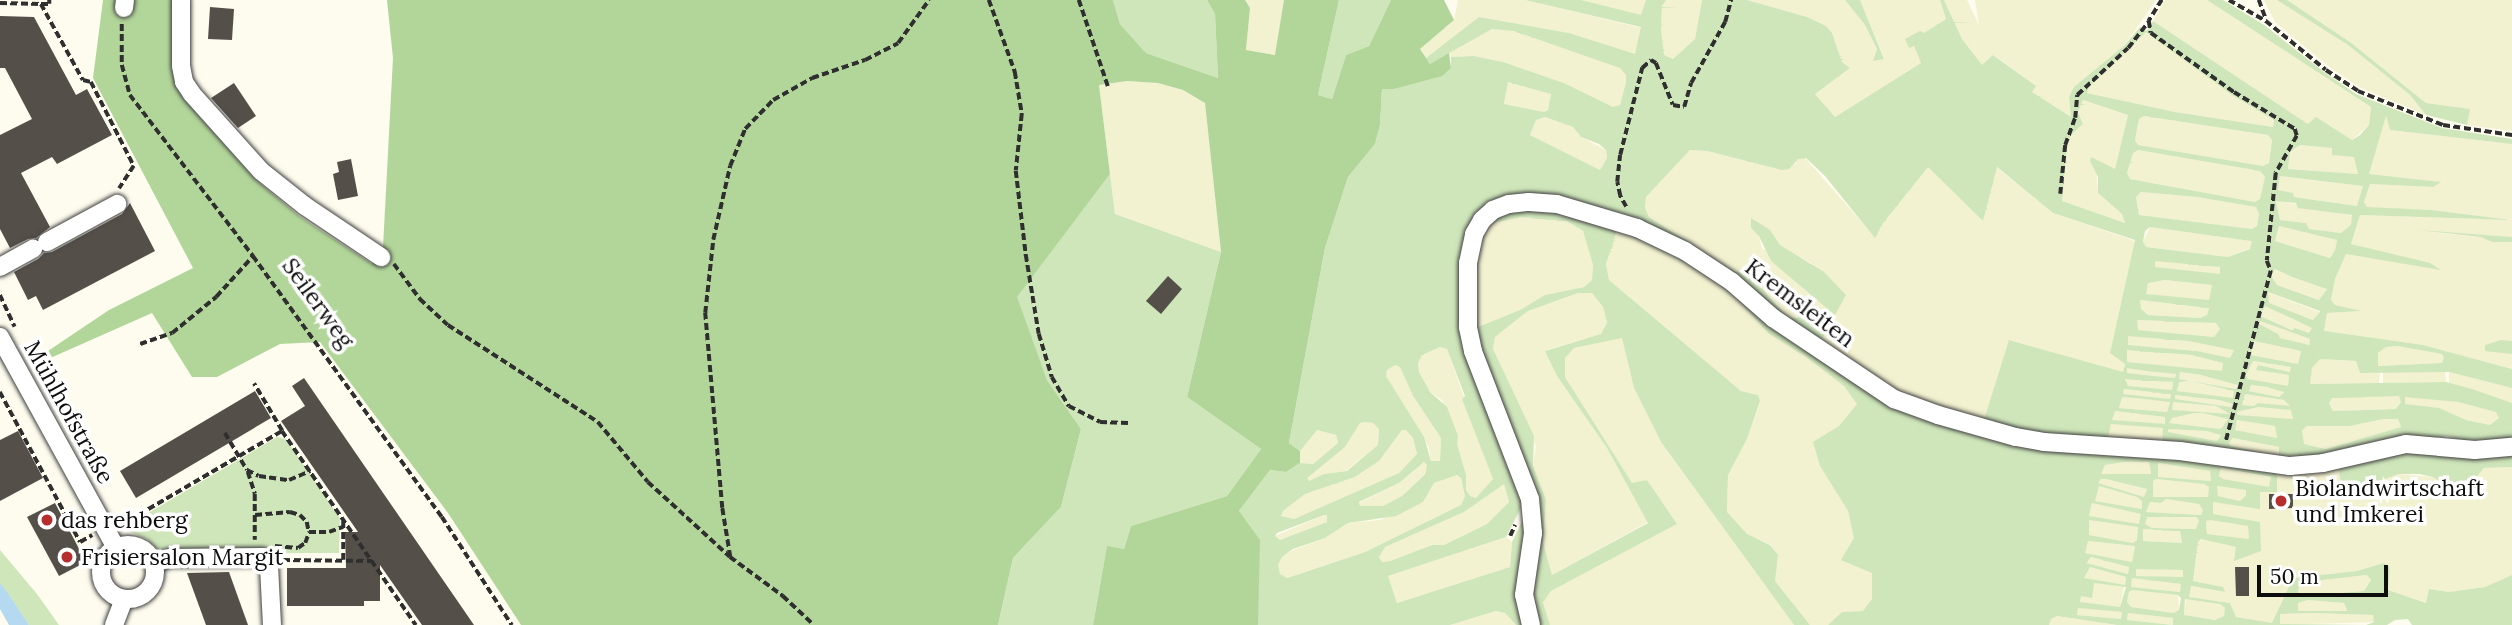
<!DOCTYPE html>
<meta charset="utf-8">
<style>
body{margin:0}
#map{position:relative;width:2512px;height:625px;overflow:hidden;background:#fefcee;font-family:Lora,serif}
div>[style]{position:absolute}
.farmland>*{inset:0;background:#f2f1d0}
.green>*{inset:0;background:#cfe6ba}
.forest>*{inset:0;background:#b2d69a}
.water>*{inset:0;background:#b6d9f2}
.building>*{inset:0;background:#554f4a}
.path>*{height:3.5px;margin-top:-1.75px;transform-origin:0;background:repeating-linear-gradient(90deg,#2f2f2f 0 7px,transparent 0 10.5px)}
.roads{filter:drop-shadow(0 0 2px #404040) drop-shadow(0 0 2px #404040)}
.minor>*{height:18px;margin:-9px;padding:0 9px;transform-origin:9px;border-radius:9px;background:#fff}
.minor>.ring{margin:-9px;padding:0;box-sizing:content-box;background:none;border:18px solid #fff;border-radius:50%}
.dots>*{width:19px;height:19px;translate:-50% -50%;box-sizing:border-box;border:4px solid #fff;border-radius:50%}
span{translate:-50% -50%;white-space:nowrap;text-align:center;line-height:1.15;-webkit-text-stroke:7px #fff;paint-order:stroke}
.street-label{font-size:23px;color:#0d0d0d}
.poi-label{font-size:23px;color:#0d0d0d}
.left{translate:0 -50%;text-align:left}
.scale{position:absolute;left:2257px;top:565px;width:131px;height:32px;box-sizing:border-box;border:4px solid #0d0d0d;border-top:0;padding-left:9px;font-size:21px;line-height:24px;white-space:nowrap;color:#0d0d0d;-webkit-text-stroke:5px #fff;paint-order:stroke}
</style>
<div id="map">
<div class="farmland">
<i style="clip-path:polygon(1245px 0,1284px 0,1276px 55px,1246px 50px,1250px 8px)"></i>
<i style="clip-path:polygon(1458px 0,1525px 0,1642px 28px,1635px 55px,1569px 33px,1480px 17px,1426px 58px,1420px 49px,1454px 20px)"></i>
<i style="clip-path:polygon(1581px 0,1646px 0,1642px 16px)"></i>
<i style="clip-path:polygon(1666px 0,1702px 0,1695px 39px,1673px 59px,1664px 55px,1661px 30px,1662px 6px)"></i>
<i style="clip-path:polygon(1747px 0,1845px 0,1865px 25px,1877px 49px,1874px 60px,1884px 58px,1860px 0,1940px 0,1946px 19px,1924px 33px,1914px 46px,1921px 63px,1835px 117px,1815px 94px,1850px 68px,1842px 62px,1832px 33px,1807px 17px)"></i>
<i style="clip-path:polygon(1944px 0,1967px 0,1979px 25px,1975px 0,2156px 0,2124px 46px,2074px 88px,2069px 97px,2072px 118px,2032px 92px,2036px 86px,1994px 55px,1982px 66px,1962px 39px)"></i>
<i style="clip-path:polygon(2165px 0,2207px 0,2371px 107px,2369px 125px,2352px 140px,2316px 118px,2308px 124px,2153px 21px)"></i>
<i style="clip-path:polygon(2264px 0,2277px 0,2348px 45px,2410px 95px,2426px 115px,2359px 87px,2328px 66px,2275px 22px)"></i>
<i style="clip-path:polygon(2287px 0,2512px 0,2512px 131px,2467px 125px,2469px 109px,2426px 103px,2350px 42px)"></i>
<i style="clip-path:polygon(1492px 29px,1514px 31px,1620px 67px,1626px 75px,1626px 82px,1620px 105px,1613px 107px,1564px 83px,1503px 62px,1474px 56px,1451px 57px,1449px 53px)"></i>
<i style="clip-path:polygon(2146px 31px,2232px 95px,2274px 120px,2273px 127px,2175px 112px,2087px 93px,2089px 87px)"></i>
<i style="clip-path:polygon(1127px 81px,1158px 83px,1183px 90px,1205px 103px,1221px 252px,1115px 214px,1099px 85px)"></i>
<i style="clip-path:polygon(1508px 82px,1552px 94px,1548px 110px,1544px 112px,1504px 104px)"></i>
<i style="clip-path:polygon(2083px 100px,2128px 115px,2115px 170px,2096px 167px,2098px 193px,2122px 214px,2125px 223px,2061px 201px,2067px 145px,2071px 135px,2083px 124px,2078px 112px)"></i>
<i style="clip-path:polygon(2386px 115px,2390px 130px,2512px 144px,2512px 237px,2429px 232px,2481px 237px,2492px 242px,2512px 242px,2512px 341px,2485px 345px,2512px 354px,2512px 369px,2423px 345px,2324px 332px,2327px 313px,2358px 311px,2335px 305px,2331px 300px,2335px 279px,2346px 254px,2438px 268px,2351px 244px,2360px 215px,2512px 220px,2431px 210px,2367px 208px,2364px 202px,2370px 184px,2433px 187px,2439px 182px,2369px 174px)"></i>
<i style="clip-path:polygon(2144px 116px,2268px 135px,2272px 140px,2269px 163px,2263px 166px,2138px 145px,2135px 140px,2139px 119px)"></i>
<i style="clip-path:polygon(1545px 117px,1573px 127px,1581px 137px,1606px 150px,1607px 158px,1600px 170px,1530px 135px,1536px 120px)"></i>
<i style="clip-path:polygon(2300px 145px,2332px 148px,2333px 155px,2354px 157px,2359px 174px,2288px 169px,2290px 152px)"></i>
<i style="clip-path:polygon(evenodd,1690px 150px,1707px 151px,1782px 170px,1794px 165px,1798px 159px,1805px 158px,1875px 237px,1883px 223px,1928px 166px,1983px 221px,1996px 167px,2053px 213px,2135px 241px,2110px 353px,2125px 364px,2123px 373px,2010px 340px,1983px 423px,1897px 394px,1820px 343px,1830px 325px,1769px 273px,1796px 303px,1798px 318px,1787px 317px,1749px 273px,1734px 271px,1649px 217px,1645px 209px,1646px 197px,1690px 150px,1770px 230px,1779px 245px,1814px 265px,1762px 249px,1759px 236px,1770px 230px)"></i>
<i style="clip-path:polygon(2138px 150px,2260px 171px,2265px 177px,2260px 199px,2255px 202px,2130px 179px,2127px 173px,2133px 152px)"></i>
<i style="clip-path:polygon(2280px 176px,2310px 180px,2363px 186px,2358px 206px,2294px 197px,2292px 193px,2278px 190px)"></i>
<i style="clip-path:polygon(2141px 192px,2197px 197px,2256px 207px,2259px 213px,2257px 226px,2252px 229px,2139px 215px,2136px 197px)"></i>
<i style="clip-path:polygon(2276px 200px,2353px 216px,2351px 226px,2342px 233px,2309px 229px,2305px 223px,2280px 220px)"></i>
<i style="clip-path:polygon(1521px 217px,1567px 221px,1583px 231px,1593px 265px,1592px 280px,1584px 287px,1545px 295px,1520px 310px,1473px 329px,1473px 263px,1482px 226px)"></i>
<i style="clip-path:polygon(2279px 226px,2337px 240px,2335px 250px,2330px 258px,2275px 241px)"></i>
<i style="clip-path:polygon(2150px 227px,2252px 241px,2251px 248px,2228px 257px,2146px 247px,2143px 242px)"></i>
<i style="clip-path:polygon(1617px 229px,1668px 252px,1729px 290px,1769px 334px,1806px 357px,1844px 386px,1858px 404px,1839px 426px,1820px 466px,1848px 511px,1854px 538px,1872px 573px,1872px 599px,1864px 611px,1842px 612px,1828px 625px,1810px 625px,1775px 581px,1777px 555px,1770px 544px,1747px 535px,1727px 512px,1728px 475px,1747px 439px,1760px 402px,1758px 395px,1741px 391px,1609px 280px,1606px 264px)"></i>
<i style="clip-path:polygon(2155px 260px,2221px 267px,2220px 275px,2154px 267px)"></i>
<i style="clip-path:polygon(2275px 269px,2292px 277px,2327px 288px,2320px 300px,2277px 285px,2271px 277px)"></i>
<i style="clip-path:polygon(2165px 280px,2212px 285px,2209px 301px,2145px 294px,2148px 283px)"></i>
<i style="clip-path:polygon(2267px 292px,2320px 312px,2314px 320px,2269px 303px)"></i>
<i style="clip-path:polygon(1578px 293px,1592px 293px,1603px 307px,1607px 323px,1601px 334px,1546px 350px,1557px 376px,1607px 448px,1648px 522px,1552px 575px,1543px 542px,1546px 501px,1533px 466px,1536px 446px,1493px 349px,1495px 337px,1528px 311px)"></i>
<i style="clip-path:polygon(2140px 300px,2209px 308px,2207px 315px,2200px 318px,2148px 315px,2141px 309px)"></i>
<i style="clip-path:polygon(2265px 305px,2294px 320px,2313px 327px,2309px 333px,2295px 328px,2293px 330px,2260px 316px)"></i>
<i style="clip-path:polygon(2137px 320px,2217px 323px,2220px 329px,2214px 337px,2137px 330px)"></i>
<i style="clip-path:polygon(2260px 321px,2310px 339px,2308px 346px,2280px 338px,2258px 324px)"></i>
<i style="clip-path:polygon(2128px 335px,2188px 341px,2234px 349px,2230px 359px,2197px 351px,2127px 345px)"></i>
<i style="clip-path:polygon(1622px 337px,1634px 388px,1661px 442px,1794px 625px,1550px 625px,1543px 601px,1551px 591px,1677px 524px,1647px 480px,1632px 484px,1565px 377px,1565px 358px,1574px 348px)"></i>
<i style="clip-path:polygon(2254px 341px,2301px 351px,2298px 364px,2251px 355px)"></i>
<i style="clip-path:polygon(2397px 346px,2443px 354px,2445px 358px,2442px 363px,2378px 366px,2378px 353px,2386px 347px)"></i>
<i style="clip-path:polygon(1440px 347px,1447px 349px,1493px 479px,1476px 498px,1470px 496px,1466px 490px,1466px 475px,1442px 400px,1430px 392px,1419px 372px,1418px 362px,1422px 355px)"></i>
<i style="clip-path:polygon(2127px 350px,2191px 355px,2223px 363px,2222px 372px,2127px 362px)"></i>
<i style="clip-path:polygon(2320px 359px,2356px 361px,2360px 373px,2380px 373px,2379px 383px,2309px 384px,2312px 368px)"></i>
<i style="clip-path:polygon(2253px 361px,2291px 367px,2291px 372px,2258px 365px,2257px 369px,2289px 375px,2288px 387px,2248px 379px,2246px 375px)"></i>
<i style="clip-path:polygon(1395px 365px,1400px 367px,1413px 396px,1441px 438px,1440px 461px,1431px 461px,1429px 448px,1386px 376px,1387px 370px)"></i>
<i style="clip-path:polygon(2127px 367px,2176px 373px,2175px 378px,2126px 373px)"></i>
<i style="clip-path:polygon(2445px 371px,2446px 382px,2383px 383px,2383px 372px)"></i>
<i style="clip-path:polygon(2180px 372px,2201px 375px,2238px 384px,2236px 389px,2179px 379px)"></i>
<i style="clip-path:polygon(2449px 372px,2512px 388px,2512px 403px,2449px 385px)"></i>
<i style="clip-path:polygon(2125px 378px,2173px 382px,2172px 391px,2127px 386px)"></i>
<i style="clip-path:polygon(2190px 381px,2234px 391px,2233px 399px,2177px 391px,2179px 382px)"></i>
<i style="clip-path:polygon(2250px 385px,2267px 387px,2284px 391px,2279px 397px,2249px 391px)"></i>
<i style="clip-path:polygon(2124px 389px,2171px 394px,2170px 399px,2122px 394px)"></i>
<i style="clip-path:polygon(2245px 394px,2285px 400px,2291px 407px,2259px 403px,2254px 406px,2241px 405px)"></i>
<i style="clip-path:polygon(2175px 395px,2219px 400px,2233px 404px,2231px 407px,2174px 399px)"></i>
<i style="clip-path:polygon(2366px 396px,2399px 396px,2402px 402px,2396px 409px,2333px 411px,2329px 403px,2332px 398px)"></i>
<i style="clip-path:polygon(2405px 396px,2458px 402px,2497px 412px,2499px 418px,2490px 425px,2466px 420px,2441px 411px,2404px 404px)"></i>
<i style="clip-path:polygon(2121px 397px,2144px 399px,2170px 401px,2167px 412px,2119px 408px)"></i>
<i style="clip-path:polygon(2173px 402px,2216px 406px,2230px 411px,2230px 415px,2171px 410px)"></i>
<i style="clip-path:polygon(2258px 407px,2292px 410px,2293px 420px,2238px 415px,2237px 412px)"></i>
<i style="clip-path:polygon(2114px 411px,2166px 417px,2165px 425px,2112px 420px)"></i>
<i style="clip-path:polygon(2195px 413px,2202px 413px,2228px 419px,2221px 429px,2168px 423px,2171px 418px)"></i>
<i style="clip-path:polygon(2383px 419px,2398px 419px,2401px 427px,2326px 449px,2304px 444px,2302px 429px,2307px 426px,2350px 426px)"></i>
<i style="clip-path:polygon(2238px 420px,2275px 426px,2277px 438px,2234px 430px)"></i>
<i style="clip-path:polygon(1365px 422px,1373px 423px,1379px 429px,1378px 445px,1346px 471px,1324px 474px,1308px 482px,1306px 478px,1345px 447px,1360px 423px)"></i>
<i style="clip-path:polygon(2110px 423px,2164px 428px,2161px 441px,2107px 437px)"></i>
<i style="clip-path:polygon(2168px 429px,2207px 431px,2221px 434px,2217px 441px,2167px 432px)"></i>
<i style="clip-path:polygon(1316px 430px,1336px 435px,1338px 443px,1313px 464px,1300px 463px,1300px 451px)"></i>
<i style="clip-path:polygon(1402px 430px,1406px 430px,1413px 438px,1417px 455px,1399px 473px,1294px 519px,1281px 516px,1283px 511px,1305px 494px,1355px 477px,1379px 461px)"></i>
<i style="clip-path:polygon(2166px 435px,2197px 438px,2216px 445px,2165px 439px)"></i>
<i style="clip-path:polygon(2234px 438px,2279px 447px,2279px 456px,2231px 446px,2229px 443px)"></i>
<i style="clip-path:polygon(1424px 462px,1428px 465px,1425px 473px,1402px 496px,1383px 506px,1360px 506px,1359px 503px,1399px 483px)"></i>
<i style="clip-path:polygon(2124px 462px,2149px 462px,2151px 474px,2100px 475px,2105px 465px)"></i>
<i style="clip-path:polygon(2157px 463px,2210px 471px,2211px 481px,2158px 477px)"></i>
<i style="clip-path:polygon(2338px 465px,2349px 492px,2399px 474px,2433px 477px,2450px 489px,2475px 488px,2478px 475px,2484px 468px,2512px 467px,2512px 575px,2485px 587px,2449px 592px,2429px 589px,2427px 603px,2387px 590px,2390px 568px,2384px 563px,2357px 571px,2293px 578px,2272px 624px,2236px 617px,2230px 603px,2189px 597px,2190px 586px,2224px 592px,2223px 587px,2193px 581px,2198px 542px,2202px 539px,2237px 547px,2235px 560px,2260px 523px,2213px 514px,2212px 502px,2236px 504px,2260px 492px,2277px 491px,2277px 470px)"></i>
<i style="clip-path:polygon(2221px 468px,2272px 478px,2269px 488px,2222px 479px,2219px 475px)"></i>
<i style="clip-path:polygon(1457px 475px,1461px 478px,1465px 496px,1461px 505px,1365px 552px,1286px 578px,1280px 574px,1278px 565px,1282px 557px,1293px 550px,1325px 538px,1348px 523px,1380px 520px,1423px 502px,1434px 483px)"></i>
<i style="clip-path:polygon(2101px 479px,2106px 479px,2147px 489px,2144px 497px,2097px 483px)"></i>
<i style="clip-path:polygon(2156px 479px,2204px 484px,2209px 487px,2208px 498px,2153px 497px,2153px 481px)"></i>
<i style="clip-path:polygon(1504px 483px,1509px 502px,1487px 524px,1444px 545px,1432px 545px,1390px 561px,1382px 562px,1379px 557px,1385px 547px,1464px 512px)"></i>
<i style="clip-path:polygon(2099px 486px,2137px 497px,2143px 501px,2142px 509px,2095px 501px)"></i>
<i style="clip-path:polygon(2216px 486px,2247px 490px,2246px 495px,2240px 501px,2217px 496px)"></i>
<i style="clip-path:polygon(2166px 499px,2199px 504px,2203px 510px,2201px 515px,2146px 512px,2150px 502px,2161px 503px)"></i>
<i style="clip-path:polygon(2092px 503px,2142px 514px,2139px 525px,2089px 516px)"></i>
<i style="clip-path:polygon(1324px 515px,1328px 515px,1327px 522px,1280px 540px,1275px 536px)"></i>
<i style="clip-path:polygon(2147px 517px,2196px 517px,2199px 520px,2197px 529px,2152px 528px,2144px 524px)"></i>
<i style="clip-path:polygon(2089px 520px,2138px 527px,2137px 540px,2133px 543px,2089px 535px)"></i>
<i style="clip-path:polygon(2210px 520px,2248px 526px,2249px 539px,2207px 534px,2206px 521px)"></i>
<i style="clip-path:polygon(2142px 529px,2180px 531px,2182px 543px,2143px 541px)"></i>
<i style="clip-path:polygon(1506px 537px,1512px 542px,1510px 567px,1397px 603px,1388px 576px)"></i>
<i style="clip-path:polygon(2087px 541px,2135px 546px,2132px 562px,2085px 553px)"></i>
<i style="clip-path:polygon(2091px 557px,2129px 567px,2128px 574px,2086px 563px)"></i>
<i style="clip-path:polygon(2090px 567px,2126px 577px,2120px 607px,2080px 603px,2081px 596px,2094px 583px,2124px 586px,2084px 578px)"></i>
<i style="clip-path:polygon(2136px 568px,2183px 570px,2183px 578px,2136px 576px)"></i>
<i style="clip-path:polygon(2368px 575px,2371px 580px,2364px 591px,2301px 596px,2298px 592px,2299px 587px,2305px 582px)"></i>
<i style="clip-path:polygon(2132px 578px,2181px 584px,2180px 592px,2131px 587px)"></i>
<i style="clip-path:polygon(2132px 590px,2178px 595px,2179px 610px,2175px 613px,2131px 607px,2127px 602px,2129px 592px)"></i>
<i style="clip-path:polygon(2186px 599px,2220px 604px,2225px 608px,2224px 616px,2215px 620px,2184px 615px)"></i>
<i style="clip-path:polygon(2308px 600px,2344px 603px,2347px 612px,2298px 611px,2298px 603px)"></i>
<i style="clip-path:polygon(2078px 607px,2122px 612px,2121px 619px,2077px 615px)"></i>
<i style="clip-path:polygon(1496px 611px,1505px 613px,1516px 625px,1450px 625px)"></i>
<i style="clip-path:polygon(2128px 613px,2174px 618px,2173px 625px,2127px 620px)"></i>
<i style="clip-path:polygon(2314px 613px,2374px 615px,2374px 622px,2280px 625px,2280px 614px)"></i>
<i style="clip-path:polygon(2057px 616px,2117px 625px,2049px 625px,2051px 619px)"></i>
</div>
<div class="green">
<i style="clip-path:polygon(1113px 0,1207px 0,1215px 14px,1218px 78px,1146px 53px,1120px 24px)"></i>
<i style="clip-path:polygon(1339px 0,1391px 0,1369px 46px,1346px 55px,1332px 99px,1318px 95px)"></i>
<i style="clip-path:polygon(evenodd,1525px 0,1581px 0,1641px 15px,1646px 0,1666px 0,1662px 6px,1661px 30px,1664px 55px,1673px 59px,1695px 39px,1702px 0,1747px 0,1807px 17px,1826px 26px,1832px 33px,1842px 62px,1850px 68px,1815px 94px,1835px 117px,1921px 63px,1914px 46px,1909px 48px,1905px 39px,1920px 31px,1924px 33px,1946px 19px,1940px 0,1944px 0,1962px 39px,1982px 65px,1993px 55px,2036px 86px,2032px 92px,2071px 117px,2069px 97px,2074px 87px,2124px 46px,2140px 27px,2147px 31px,2153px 21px,2308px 124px,2316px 117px,2352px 140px,2360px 135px,2369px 125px,2371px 107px,2207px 0,2223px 0,2264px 25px,2324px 72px,2356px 94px,2442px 128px,2512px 139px,2512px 144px,2390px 130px,2386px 116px,2369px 174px,2441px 182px,2433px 187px,2370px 184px,2364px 202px,2367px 207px,2431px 210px,2512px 220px,2360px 215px,2351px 244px,2430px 263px,2441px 270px,2346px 254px,2335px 279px,2331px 300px,2335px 305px,2361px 311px,2327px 313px,2324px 331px,2423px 345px,2512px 369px,2512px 388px,2449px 372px,2360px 373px,2356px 361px,2320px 359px,2312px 368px,2310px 384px,2446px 382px,2472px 389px,2512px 403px,2512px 442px,2476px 444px,2447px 436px,2289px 462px,2045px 437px,1983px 423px,2009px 340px,2123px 372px,2125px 364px,2110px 353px,2135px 240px,2053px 213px,1997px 167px,1983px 221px,1928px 167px,1883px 223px,1875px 238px,1825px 176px,1806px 158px,1798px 159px,1789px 169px,1782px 170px,1707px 151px,1690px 150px,1646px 197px,1645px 208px,1649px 217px,1734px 271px,1749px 273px,1787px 317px,1798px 318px,1796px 303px,1760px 264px,1830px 325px,1820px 343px,1598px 208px,1491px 206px,1462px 303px,1524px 502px,1506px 537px,1388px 576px,1397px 603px,1510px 567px,1512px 542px,1529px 507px,1526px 625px,1516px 625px,1505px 613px,1496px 611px,1450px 625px,1258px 625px,1258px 591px,1239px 511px,1270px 470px,1286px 472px,1300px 463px,1313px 464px,1338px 443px,1336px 435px,1317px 430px,1300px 451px,1289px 443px,1325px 248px,1348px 177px,1375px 144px,1380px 125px,1382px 89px,1394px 89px,1451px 68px,1451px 57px,1474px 56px,1503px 62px,1564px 83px,1613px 107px,1620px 105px,1626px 82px,1626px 75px,1620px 68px,1514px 31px,1492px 29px,1430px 64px,1426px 58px,1479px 17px,1569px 33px,1635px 54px,1641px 27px,1525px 0,2146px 32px,2232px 95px,2274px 120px,2273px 127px,2175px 112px,2087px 93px,2089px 87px,2146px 32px,1525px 0,1508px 82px,1551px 94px,1548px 110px,1544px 112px,1504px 104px,1508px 82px,1525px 0,2083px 100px,2128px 115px,2115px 169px,2091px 157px,2090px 161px,2098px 177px,2098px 193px,2122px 214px,2125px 223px,2062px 201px,2067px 145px,2071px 135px,2083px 124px,2078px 112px,2083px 100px,1525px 0,2144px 116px,2268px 135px,2272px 140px,2269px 163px,2263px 166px,2138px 145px,2135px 140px,2139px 119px,2144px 116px,1525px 0,1545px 117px,1573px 127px,1581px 137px,1599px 144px,1606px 150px,1607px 158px,1600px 170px,1530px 135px,1536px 120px,1545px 117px,1525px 0,2300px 145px,2332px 148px,2332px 155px,2354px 157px,2358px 174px,2288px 169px,2290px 152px,2300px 145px,1525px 0,2138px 150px,2260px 171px,2265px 177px,2260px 199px,2255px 202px,2130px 179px,2127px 173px,2133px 153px,2138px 150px,1525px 0,2280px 176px,2362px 186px,2363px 186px,2357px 206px,2294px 197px,2293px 193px,2278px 190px,2280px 176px,1525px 0,2141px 192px,2197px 197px,2256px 207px,2259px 214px,2257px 226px,2252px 229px,2139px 215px,2136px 197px,2141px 192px,1525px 0,2276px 201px,2296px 203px,2298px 208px,2352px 215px,2351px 225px,2341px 233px,2309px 229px,2306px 223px,2280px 220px,2276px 201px,1525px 0,2279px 226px,2337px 240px,2335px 250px,2330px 258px,2275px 241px,2279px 226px,1525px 0,2150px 227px,2251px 241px,2252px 241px,2250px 249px,2228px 257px,2146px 247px,2143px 242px,2145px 231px,2150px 227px,1525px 0,2155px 261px,2220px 267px,2220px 274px,2155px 267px,2155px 261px,1525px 0,2275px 269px,2292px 277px,2327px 289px,2319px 300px,2277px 285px,2271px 276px,2275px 269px,1525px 0,2165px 280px,2212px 285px,2209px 300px,2146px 294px,2148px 283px,2165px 280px,1525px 0,2268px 292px,2320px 311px,2320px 312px,2313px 320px,2269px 303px,2268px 292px,1525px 0,2140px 300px,2208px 308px,2209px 308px,2207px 315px,2200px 318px,2148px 315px,2141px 309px,2140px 300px,1525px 0,2265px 306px,2312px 328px,2309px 333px,2295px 328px,2292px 330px,2260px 316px,2265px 306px,1525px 0,2137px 320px,2216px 323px,2220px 329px,2214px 337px,2138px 330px,2137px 320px,1525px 0,2260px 321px,2310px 339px,2309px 345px,2280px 338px,2278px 334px,2259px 324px,2260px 321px,1525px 0,2128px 336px,2188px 341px,2234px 350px,2230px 358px,2197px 351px,2128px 345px,2128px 336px,1525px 0,2254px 341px,2301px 351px,2298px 364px,2251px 355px,2254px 341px,1525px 0,2397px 346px,2442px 354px,2444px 358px,2442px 363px,2378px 366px,2378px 353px,2386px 347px,2397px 346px,1525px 0,1440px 347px,1447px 349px,1465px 396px,1462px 399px,1493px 479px,1476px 498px,1470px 496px,1466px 490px,1466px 475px,1457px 444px,1458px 436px,1447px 407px,1430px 392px,1419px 372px,1418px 363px,1422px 355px,1440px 347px,1525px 0,2127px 350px,2191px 355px,2223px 363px,2222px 371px,2127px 362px,2127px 350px,1525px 0,2253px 361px,2291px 367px,2290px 372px,2258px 365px,2256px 370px,2289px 375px,2288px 386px,2248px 379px,2246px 375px,2253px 361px,1525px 0,1395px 365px,1400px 367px,1413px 396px,1441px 438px,1440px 461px,1431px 461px,1424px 437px,1386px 376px,1387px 370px,1395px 365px,1525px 0,2127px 368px,2147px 371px,2176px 374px,2175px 378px,2145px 375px,2127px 373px,2127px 368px,1525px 0,2180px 372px,2201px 375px,2238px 385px,2236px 389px,2179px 379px,2180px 372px,1525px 0,2125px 379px,2173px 382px,2172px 390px,2128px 386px,2125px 379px,1525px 0,2190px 381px,2234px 391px,2233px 398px,2177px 391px,2179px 382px,2190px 381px,1525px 0,2251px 385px,2267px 387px,2284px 392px,2279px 397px,2249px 391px,2251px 385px,1525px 0,2124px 389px,2170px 394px,2171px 395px,2170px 399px,2123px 394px,2124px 389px,1525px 0,2245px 394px,2284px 400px,2290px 406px,2258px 403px,2254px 406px,2242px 405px,2245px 394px,1525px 0,2175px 395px,2219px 400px,2233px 404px,2231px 407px,2175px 399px,2175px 395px,1525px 0,2399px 396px,2401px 402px,2396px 409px,2333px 411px,2329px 403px,2332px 398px,2399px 396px,1525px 0,2122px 397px,2144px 399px,2170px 402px,2167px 412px,2119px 408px,2122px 397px,1525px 0,2405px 397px,2458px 402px,2496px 412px,2499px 418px,2490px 425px,2466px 420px,2439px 408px,2405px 404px,2405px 397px,1525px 0,2173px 402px,2216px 406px,2230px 414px,2172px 410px,2173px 402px,1525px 0,2258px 407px,2291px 410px,2293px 419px,2238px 415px,2237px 412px,2258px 407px,1525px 0,2115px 411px,2165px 417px,2165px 424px,2112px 420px,2115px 411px,1525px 0,2195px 413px,2202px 413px,2228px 419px,2221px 429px,2169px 423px,2172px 418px,2195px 413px,1525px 0,2383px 419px,2398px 419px,2401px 427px,2326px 449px,2304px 444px,2302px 430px,2307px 426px,2350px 426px,2383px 419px,1525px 0,2237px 420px,2275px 426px,2277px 438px,2235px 430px,2237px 420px,1525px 0,1365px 422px,1373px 423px,1379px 429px,1378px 445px,1347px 471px,1324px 474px,1309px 481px,1307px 478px,1345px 447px,1360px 423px,1365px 422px,1525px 0,2111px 424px,2163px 428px,2162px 441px,2108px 437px,2111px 424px,1525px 0,2168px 429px,2207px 431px,2221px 435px,2217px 441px,2168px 432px,2168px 429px,1525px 0,1402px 430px,1406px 430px,1413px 438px,1417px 454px,1399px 473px,1294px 519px,1281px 516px,1283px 511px,1305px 494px,1355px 477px,1379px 461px,1402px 430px,1525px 0,2233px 438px,2279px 447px,2279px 456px,2231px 446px,2229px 443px,2233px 438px,1525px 0,1424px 462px,1427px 465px,1425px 474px,1402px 496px,1383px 506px,1360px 506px,1359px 502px,1399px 483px,1424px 462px,1525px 0,1457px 475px,1461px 478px,1465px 496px,1461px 505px,1365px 552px,1287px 578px,1280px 574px,1278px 565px,1282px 557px,1293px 549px,1325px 538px,1348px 523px,1396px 516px,1423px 502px,1434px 483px,1457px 475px,1525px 0,1504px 484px,1509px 502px,1487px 524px,1444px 545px,1432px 545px,1390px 561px,1382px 562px,1379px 557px,1385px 547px,1464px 512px,1504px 484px,1525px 0,1324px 515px,1327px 515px,1327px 522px,1280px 540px,1275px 536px,1277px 533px,1324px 515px)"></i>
<i style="clip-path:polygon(1845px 0,1860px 0,1884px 59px,1873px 61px,1877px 49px,1865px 25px)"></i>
<i style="clip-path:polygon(2277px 0,2287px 0,2350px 42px,2426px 103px,2470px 109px,2467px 125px,2426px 115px,2410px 95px,2348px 45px)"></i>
<i style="clip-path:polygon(1110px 174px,1115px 214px,1221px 252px,1187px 397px,1261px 449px,1227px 496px,1131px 526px,1124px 549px,1107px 547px,1093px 625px,998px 625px,1013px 558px,1061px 507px,1081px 429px,1047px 380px,1016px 297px)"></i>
<i style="clip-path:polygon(evenodd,1530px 206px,1590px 216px,1682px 254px,1937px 419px,2277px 470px,2277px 492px,2260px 492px,2260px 509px,2213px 502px,2213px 514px,2260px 522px,2261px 551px,2234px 561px,2236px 547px,2201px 539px,2198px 542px,2193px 581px,2223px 587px,2225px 592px,2191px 586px,2189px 597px,2230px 603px,2236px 617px,2272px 623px,2293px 578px,2357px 571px,2384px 563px,2390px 567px,2388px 590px,2426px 603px,2429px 589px,2449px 592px,2485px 587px,2512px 575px,2512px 625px,2412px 625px,2408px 619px,2395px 620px,2387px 625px,2117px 625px,2057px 616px,2051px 619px,2049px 625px,1828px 625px,1842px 612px,1863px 611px,1872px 599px,1872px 573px,1841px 560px,1854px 538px,1848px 511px,1820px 466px,1813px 442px,1839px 426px,1857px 404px,1844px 386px,1806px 357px,1769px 334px,1729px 290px,1668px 252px,1617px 230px,1606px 264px,1609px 280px,1741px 391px,1758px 395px,1760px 401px,1747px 439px,1728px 475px,1727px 512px,1747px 534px,1770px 545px,1778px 555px,1775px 581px,1810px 625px,1794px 625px,1661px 442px,1634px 388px,1622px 338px,1574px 348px,1565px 358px,1565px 377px,1632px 483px,1647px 480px,1677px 524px,1551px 591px,1543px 602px,1550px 625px,1537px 625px,1530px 594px,1538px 533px,1473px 329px,1520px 310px,1545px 295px,1584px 287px,1592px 280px,1593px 265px,1583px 231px,1567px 221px,1521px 217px,1482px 226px,1495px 214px,1530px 206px,1578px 293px,1592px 293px,1603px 307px,1607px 323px,1601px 334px,1545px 351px,1557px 376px,1607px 448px,1648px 523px,1552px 575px,1543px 542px,1546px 500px,1533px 466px,1534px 436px,1493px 349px,1495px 337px,1528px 311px,1578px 293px,1530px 206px,2124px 462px,2149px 462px,2151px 474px,2101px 474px,2105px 465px,2124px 462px,1530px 206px,2158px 463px,2210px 471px,2211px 481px,2158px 477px,2158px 463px,1530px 206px,2221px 468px,2271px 477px,2269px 487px,2223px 479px,2219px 476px,2221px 468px,1530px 206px,2101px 479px,2106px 479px,2147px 489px,2144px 497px,2098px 483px,2101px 479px,1530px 206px,2156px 479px,2204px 484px,2209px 487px,2208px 497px,2153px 497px,2153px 481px,2156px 479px,1530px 206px,2099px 486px,2137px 497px,2142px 501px,2142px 509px,2095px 501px,2099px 486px,1530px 206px,2217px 486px,2246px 490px,2246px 495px,2240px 501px,2218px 496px,2217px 486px,1530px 206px,2166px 499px,2199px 504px,2203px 510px,2201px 515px,2146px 512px,2150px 502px,2161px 503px,2166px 499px,1530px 206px,2092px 503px,2141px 514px,2139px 524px,2089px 516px,2092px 503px,1530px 206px,2147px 517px,2196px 517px,2199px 520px,2196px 529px,2152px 528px,2145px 524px,2147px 517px,1530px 206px,2089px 520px,2138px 527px,2137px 540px,2133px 543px,2089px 535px,2089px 520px,1530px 206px,2210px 520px,2248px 526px,2249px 539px,2207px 534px,2206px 521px,2210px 520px,1530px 206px,2143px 529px,2180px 531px,2182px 543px,2143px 541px,2143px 529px,1530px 206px,2088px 541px,2135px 546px,2132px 562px,2085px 553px,2088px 541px,1530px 206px,2091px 557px,2129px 567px,2128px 574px,2086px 563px,2091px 557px,1530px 206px,2090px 567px,2126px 577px,2125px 585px,2084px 578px,2090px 567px,1530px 206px,2136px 569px,2183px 570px,2183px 577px,2136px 576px,2136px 569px,1530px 206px,2367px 575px,2371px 580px,2364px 591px,2302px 596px,2298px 592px,2299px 587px,2305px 582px,2367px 575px,1530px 206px,2132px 578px,2181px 584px,2180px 592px,2131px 587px,2132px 578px,1530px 206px,2094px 583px,2126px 587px,2120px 607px,2080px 602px,2081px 596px,2092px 598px,2094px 583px,1530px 206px,2132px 590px,2178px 595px,2181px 598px,2179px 610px,2174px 613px,2131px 607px,2127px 602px,2129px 592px,2132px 590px,1530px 206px,2185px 599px,2220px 604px,2225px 608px,2224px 616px,2215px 620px,2184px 615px,2185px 599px,1530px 206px,2308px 600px,2344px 603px,2347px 611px,2298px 611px,2298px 603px,2308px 600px,1530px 206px,2078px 608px,2122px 612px,2121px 619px,2077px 615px,2078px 608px,1530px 206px,2128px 613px,2173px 618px,2173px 625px,2127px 620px,2128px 613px,1530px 206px,2314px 613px,2373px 615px,2374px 622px,2366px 625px,2280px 624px,2280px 614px,2314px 613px)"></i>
<i style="clip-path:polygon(1751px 218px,1770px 230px,1780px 245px,1824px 272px,1846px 295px,1835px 315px,1771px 261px,1759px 236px,1751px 228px)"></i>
<i style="clip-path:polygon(2418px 230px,2512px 237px,2512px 242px,2492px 242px,2481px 237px)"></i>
<i style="clip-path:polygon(2501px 340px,2512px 341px,2512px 354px,2485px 351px,2485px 345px)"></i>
<i style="clip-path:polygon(277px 437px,286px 439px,340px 518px,339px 553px,161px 553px,147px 539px,126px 530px,128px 525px)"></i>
<i style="clip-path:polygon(2407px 448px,2512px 452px,2512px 467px,2484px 468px,2478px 475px,2475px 488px,2468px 492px,2450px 489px,2433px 477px,2419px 474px,2399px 474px,2349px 492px,2342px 489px,2338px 465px)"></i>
<i style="clip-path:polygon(0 550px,37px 594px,59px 625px,29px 625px,0 583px)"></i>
</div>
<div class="forest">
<i style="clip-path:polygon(103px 0,173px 0,177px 84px,184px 99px,256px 180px,299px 216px,372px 264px,383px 247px,393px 58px,387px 0,1113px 0,1120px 24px,1146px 53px,1218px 78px,1215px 14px,1207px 0,1245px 0,1250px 8px,1246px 50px,1275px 55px,1284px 0,1339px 0,1318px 95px,1332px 99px,1346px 55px,1369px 46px,1391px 0,1444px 0,1454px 20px,1420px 49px,1430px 64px,1449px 53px,1451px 68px,1442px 76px,1394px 89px,1382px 89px,1380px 125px,1375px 144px,1348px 177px,1325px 248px,1289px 443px,1300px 451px,1300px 463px,1286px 472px,1270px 470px,1239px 511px,1260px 540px,1258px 625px,1093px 625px,1107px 546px,1124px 549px,1131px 526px,1227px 496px,1261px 449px,1187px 397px,1221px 252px,1205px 103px,1183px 90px,1158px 83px,1127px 81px,1099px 85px,1110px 174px,1017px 297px,1047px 380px,1081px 429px,1061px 507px,1013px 558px,998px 625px,521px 625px,448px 513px,320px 342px,280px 344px,217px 377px,192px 377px,152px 313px,39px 363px,48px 351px,109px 310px,193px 268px,93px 78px)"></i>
</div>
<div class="water">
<i style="clip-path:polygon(0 583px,7px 592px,29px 625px,9px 625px,0 609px)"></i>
</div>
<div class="building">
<i style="clip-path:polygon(210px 7px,234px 9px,232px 40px,208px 39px)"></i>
<i style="clip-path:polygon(0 16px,34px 17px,76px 95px,87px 89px,112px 135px,57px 164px,52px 157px,21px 173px,50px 227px,36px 238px,28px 239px,10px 248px,0 229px,0 135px,32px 119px,5px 68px,0 68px)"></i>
<i style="clip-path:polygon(234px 83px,256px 116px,238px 128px,211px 98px)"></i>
<i style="clip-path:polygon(351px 159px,358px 196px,338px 200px,333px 174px,339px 172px,337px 162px)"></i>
<i style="clip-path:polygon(130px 203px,155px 251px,43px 310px,36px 296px,28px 300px,14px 272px,38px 259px,44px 253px,52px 252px,122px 214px)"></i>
<i style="clip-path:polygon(1168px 276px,1182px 289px,1161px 314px,1146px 301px)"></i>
<i style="clip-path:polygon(304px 378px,410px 532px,474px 625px,422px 625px,380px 565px,380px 601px,364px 601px,364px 606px,287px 606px,287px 568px,346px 568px,345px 532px,358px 532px,281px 421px,305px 406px,292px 386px)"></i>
<i style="clip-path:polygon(255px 391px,271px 418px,136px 498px,120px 471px)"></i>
<i style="clip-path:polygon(18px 431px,43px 478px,0 501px,0 440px)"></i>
<i style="clip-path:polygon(2269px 494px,2293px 494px,2293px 508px,2269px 509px)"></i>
<i style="clip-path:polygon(55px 503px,86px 562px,59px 576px,27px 517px)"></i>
<i style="clip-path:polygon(2235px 567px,2249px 567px,2249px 596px,2236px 596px)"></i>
<i style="clip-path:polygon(229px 572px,248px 625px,206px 625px,187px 573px)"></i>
</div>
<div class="path">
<i style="left:989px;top:0;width:77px;rotate:70.1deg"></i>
<i style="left:1015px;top:72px;width:43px;rotate:80.5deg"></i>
<i style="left:1022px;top:114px;width:57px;rotate:96deg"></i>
<i style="left:1016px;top:171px;width:85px;rotate:83.2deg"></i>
<i style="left:1026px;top:255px;width:80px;rotate:80.7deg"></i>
<i style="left:1039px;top:334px;width:45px;rotate:73.2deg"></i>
<i style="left:1052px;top:377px;width:34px;rotate:60deg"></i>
<i style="left:1069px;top:406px;width:35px;rotate:27deg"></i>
<i style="left:1100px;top:422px;width:28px;rotate:2deg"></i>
<i style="left:1079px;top:0;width:91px;rotate:71.4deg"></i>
<i style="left:2162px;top:0;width:25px;rotate:122deg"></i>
<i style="left:2149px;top:21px;width:12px;rotate:81deg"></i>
<i style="left:2151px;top:33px;width:102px;rotate:35.4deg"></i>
<i style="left:2234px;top:92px;width:71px;rotate:31.2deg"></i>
<i style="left:2295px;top:129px;width:7px;rotate:74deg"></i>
<i style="left:2297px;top:136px;width:43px;rotate:119.6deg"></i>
<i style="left:2276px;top:173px;width:88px;rotate:95.8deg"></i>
<i style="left:2267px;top:261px;width:11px;rotate:68deg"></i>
<i style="left:2271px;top:271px;width:176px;rotate:104.8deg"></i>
<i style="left:2229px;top:0;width:43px;rotate:29.6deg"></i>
<i style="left:2266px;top:21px;width:77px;rotate:39.2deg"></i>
<i style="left:2326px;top:70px;width:38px;rotate:33deg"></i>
<i style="left:2358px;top:91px;width:92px;rotate:21.8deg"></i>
<i style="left:2443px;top:125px;width:70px;rotate:8.2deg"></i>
<i style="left:2259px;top:0;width:20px;rotate:70deg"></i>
<i style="left:0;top:3px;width:41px;rotate:1.4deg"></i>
<i style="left:41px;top:4px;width:87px;rotate:61.1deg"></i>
<i style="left:83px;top:80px;width:8px;rotate:14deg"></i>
<i style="left:91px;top:82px;width:94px;rotate:62.9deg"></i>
<i style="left:134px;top:166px;width:27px;rotate:123deg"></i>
<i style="left:41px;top:4px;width:8px"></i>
<i style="left:49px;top:4px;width:4px;rotate:-90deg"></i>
<i style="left:122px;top:24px;width:41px;rotate:90deg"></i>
<i style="left:122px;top:65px;width:31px;rotate:75deg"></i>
<i style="left:130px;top:95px;width:203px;rotate:52.6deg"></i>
<i style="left:253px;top:256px;width:322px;rotate:54.1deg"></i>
<i style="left:442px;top:517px;width:129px;rotate:57.1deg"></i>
<i style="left:2060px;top:194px;width:49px;rotate:-84.2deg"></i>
<i style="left:2065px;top:145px;width:29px;rotate:-70deg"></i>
<i style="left:2075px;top:118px;width:23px;rotate:-85deg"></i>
<i style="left:2077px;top:95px;width:69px;rotate:-42.7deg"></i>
<i style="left:2128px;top:48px;width:34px;rotate:-52deg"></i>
<i style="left:1626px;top:207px;width:13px;rotate:-119deg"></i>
<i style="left:1620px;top:196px;width:14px;rotate:-102deg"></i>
<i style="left:1617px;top:182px;width:27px;rotate:-84deg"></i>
<i style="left:1620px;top:155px;width:90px;rotate:-75.8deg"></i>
<i style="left:1642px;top:68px;width:12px;rotate:-42deg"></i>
<i style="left:1651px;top:60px;width:6px;rotate:31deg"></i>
<i style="left:1656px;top:63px;width:45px;rotate:68deg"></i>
<i style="left:1673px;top:105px;width:11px;rotate:10deg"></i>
<i style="left:1684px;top:107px;width:25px;rotate:-74deg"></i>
<i style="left:1691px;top:83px;width:70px;rotate:-60.9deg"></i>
<i style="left:1725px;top:22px;width:23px;rotate:-75deg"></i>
<i style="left:394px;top:264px;width:44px;rotate:53.4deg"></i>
<i style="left:420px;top:299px;width:38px;rotate:43deg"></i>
<i style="left:448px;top:325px;width:179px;rotate:32.9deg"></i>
<i style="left:598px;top:422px;width:78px;rotate:50.2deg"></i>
<i style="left:648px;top:482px;width:111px;rotate:42.4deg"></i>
<i style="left:730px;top:557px;width:66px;rotate:36.3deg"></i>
<i style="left:783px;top:596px;width:42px;rotate:43.1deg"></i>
<i style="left:0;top:295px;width:35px;rotate:65deg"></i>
<i style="left:140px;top:344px;width:34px;rotate:-19deg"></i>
<i style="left:172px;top:333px;width:57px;rotate:-39.3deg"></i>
<i style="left:216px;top:297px;width:55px;rotate:-47.9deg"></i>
<i style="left:0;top:392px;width:170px;rotate:61.9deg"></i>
<i style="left:80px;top:542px;width:14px;rotate:-30deg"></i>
<i style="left:282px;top:431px;width:236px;rotate:55.4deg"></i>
<i style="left:225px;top:433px;width:43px;rotate:59.3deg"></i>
<i style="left:247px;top:470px;width:13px;rotate:27deg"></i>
<i style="left:259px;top:476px;width:30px;rotate:8deg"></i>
<i style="left:289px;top:480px;width:23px;rotate:-23deg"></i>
<i style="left:248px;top:472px;width:23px;rotate:72deg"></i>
<i style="left:255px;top:494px;width:46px;rotate:90deg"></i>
<i style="left:255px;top:515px;width:35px;rotate:-5deg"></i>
<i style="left:290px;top:512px;width:10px;rotate:17deg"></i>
<i style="left:300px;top:515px;width:10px;rotate:45deg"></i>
<i style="left:307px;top:522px;width:10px;rotate:79deg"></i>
<i style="left:121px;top:525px;width:186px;rotate:-30.3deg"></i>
<i style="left:282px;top:431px;width:55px;rotate:-120.8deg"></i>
<i style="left:1510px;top:536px;width:12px;rotate:-66deg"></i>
<i style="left:275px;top:546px;width:23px;rotate:5deg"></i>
<i style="left:298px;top:548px;width:9px;rotate:-36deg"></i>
<i style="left:305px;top:543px;width:12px;rotate:-70deg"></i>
<i style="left:309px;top:532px;width:20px"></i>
<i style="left:329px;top:532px;width:15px;rotate:-20deg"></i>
<i style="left:730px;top:557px;width:50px;rotate:-99.3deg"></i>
<i style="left:722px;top:508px;width:196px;rotate:-95deg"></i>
<i style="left:705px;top:313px;width:73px;rotate:-83.7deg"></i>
<i style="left:713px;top:240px;width:76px;rotate:-77.1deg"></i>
<i style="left:730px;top:166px;width:40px;rotate:-68deg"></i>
<i style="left:745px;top:129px;width:40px;rotate:-46deg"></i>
<i style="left:773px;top:100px;width:45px;rotate:-29.4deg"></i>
<i style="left:812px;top:78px;width:56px;rotate:-18.8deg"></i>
<i style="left:865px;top:60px;width:37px;rotate:-27deg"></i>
<i style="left:898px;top:43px;width:53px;rotate:-54.2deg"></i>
<i style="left:283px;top:560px;width:89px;rotate:0.6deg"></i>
<i style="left:343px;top:560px;width:41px;rotate:-90deg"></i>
</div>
<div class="roads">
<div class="minor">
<i style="left:181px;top:0;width:66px;rotate:90deg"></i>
<i style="left:181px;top:66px;width:16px;rotate:79deg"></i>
<i style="left:184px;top:82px;width:14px;rotate:56deg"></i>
<i style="left:192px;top:94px;width:103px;rotate:48.1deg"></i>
<i style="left:261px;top:171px;width:56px;rotate:38.5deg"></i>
<i style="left:305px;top:206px;width:92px;rotate:33.9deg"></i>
<i style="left:124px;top:8px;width:8px;rotate:-83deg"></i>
<i style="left:47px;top:242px;width:80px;rotate:-28.5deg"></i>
<i style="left:0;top:267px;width:38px;rotate:-29deg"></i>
<i style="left:0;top:337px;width:241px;rotate:61.2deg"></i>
<i class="ring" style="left:101px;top:545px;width:36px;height:36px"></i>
<i style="left:153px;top:563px;width:18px;rotate:-16deg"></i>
<i style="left:170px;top:558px;width:92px;rotate:-0.6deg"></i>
<i style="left:262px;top:557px;width:11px;rotate:52deg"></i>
<i style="left:269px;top:566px;width:59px;rotate:87.1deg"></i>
<i style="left:114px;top:625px;width:28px;rotate:-69deg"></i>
<i style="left:1531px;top:625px;width:31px;rotate:-103deg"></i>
<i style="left:1524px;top:595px;width:63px;rotate:-81.7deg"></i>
<i style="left:1533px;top:533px;width:34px;rotate:-95deg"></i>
<i style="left:1530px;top:499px;width:159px;rotate:-111.1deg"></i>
<i style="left:1473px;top:351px;width:25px;rotate:-102deg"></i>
<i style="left:1468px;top:327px;width:64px;rotate:-90deg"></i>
<i style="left:1468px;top:263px;width:30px;rotate:-78deg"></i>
<i style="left:1474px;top:234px;width:16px;rotate:-60deg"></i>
<i style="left:1482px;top:220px;width:15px;rotate:-42deg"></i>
<i style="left:1493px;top:210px;width:17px;rotate:-21deg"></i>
<i style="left:1509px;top:204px;width:20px;rotate:-6deg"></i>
<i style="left:1529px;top:202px;width:28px;rotate:4deg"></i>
<i style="left:1557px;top:204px;width:84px;rotate:16.7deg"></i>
<i style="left:1637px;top:228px;width:53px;rotate:25.6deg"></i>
<i style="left:1685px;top:251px;width:56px;rotate:33.4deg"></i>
<i style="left:1732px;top:282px;width:55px;rotate:41.3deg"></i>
<i style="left:1773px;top:318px;width:146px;rotate:33.8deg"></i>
<i style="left:1894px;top:399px;width:47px;rotate:20deg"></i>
<i style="left:1938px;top:415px;width:81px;rotate:15.8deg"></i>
<i style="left:2016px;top:437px;width:28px;rotate:10deg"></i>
<i style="left:2044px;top:442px;width:136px;rotate:3.8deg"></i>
<i style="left:2180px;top:451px;width:111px;rotate:7.8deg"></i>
<i style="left:2290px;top:466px;width:33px;rotate:-5deg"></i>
<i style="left:2323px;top:463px;width:85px;rotate:-12.9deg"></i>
<i style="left:2406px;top:444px;width:69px;rotate:5deg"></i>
<i style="left:2475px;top:450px;width:37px;rotate:-5deg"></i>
</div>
</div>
<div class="dots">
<i style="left:2281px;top:501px;background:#b52e2d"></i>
<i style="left:47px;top:520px;background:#b52e2d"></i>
<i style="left:67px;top:557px;background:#b52e2d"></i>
</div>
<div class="street-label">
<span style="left:318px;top:303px;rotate:54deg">Seilerweg</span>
<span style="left:1800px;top:303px;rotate:37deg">Kremsleiten</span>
<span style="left:69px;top:412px;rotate:61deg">Mühlhofstraße</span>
</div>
<div class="poi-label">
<span class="left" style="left:2295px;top:501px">Biolandwirtschaft<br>und Imkerei</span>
<span class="left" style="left:61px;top:520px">das rehberg</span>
<span class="left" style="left:81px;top:557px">Frisiersalon Margit</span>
</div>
<div class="scale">50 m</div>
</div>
